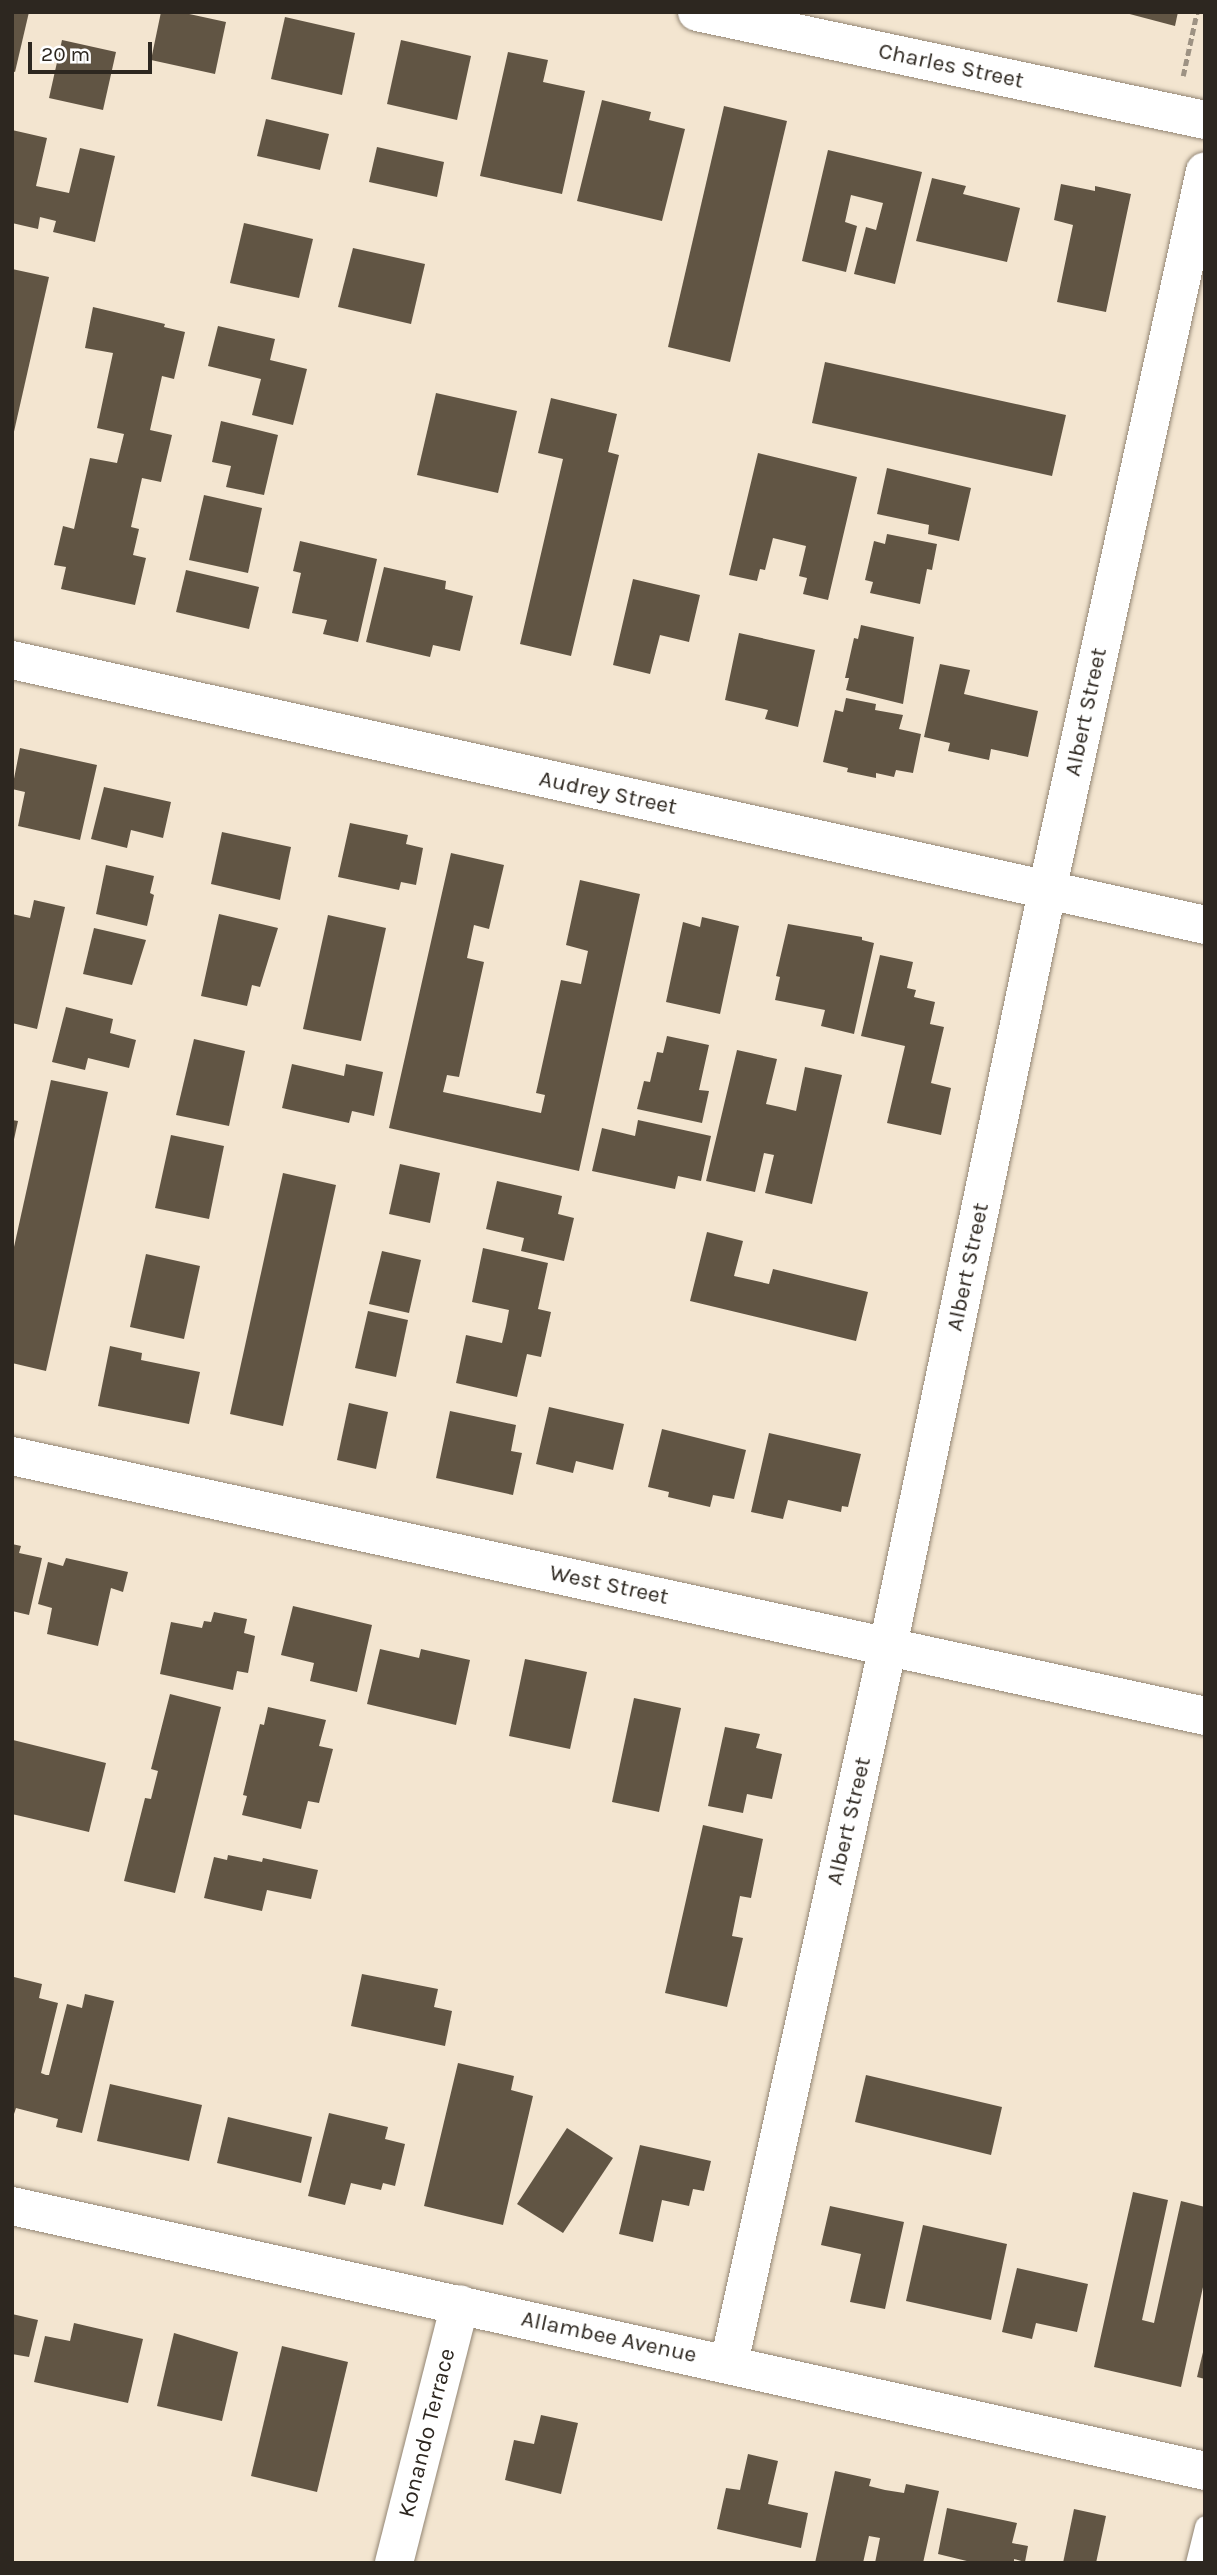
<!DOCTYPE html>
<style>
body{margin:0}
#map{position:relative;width:1217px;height:2575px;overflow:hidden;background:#f3e5d0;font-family:Karla,sans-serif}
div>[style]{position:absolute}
.building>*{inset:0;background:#615544}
.path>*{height:4.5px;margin-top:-2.25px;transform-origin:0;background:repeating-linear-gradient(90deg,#9d9283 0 7px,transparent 0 10.5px)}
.roads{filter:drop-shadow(0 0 2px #928573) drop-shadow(0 0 2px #928573)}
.lane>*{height:21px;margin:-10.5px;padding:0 10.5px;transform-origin:10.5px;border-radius:10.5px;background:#fff}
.street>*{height:38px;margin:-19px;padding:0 19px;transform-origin:19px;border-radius:19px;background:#fff}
span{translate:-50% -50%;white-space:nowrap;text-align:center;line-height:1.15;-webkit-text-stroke:7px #fff;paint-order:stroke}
.street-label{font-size:23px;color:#2d2720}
.frame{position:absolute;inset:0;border:14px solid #2d2720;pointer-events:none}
.scale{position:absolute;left:28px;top:42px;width:124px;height:32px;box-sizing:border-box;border:4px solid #2d2720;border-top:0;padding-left:9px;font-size:21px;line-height:24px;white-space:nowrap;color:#2d2720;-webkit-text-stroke:5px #fff;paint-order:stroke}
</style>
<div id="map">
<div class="building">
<i style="clip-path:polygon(12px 12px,29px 12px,15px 72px,12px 71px)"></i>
<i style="clip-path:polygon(161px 12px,180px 12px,226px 22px,215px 74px,151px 60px)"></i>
<i style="clip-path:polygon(1122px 12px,1178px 12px,1175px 26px)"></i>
<i style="clip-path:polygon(285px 17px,355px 33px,342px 95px,271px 79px)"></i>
<i style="clip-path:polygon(62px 40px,116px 52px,103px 110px,49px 98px)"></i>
<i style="clip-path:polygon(401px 40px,471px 56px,457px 120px,387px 104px)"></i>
<i style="clip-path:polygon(508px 52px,548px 60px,543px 82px,585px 91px,562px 194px,480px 176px)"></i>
<i style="clip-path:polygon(602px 100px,651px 112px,649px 120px,685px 129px,662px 221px,577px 201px)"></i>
<i style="clip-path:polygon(724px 106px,787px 121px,730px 362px,668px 347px)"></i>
<i style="clip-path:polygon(266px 119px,329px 134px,320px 170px,257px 156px)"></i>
<i style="clip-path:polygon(12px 130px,47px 138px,36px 186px,69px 193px,80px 148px,115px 156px,95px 242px,53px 232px,56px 221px,40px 217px,38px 229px,12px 223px)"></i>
<i style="clip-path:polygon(377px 147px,444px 162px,437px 197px,369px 182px)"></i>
<i style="clip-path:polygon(828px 150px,922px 172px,895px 284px,854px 274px,866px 227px,876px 230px,883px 203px,851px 195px,845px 222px,857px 226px,846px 272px,802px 261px)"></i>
<i style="clip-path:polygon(932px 178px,966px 186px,963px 194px,1020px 208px,1007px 262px,916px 241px)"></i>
<i style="clip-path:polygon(1061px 184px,1095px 191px,1095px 186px,1131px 194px,1106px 312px,1057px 302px,1073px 225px,1054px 220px)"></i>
<i style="clip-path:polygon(244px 223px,313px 239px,299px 298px,230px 283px)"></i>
<i style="clip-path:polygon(353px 248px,425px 264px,411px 324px,338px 307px)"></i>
<i style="clip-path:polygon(12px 269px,49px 277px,13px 436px,12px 436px)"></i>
<i style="clip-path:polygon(93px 307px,165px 324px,164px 327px,185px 332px,174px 379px,162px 376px,150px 430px,172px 435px,161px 482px,142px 478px,131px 527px,139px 529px,133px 555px,146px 558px,135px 605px,61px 589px,66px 567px,54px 565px,63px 526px,74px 529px,90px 458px,117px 463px,124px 434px,97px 428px,113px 353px,85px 348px)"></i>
<i style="clip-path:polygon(218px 326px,275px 339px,270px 360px,307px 369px,293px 425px,252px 415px,261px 379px,208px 366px)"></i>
<i style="clip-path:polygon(825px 362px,1066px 415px,1052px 476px,812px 423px)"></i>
<i style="clip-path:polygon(436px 393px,517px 411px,498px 493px,417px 475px)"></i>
<i style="clip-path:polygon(551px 398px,617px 414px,608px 452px,619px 455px,571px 656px,520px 644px,563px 459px,538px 453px)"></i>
<i style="clip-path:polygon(221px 421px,278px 435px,264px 495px,226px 487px,231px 466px,212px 462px)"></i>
<i style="clip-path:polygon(758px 453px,857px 477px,828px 600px,803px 594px,807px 578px,799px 576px,806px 546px,773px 538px,765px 570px,760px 569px,757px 581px,729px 575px)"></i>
<i style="clip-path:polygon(887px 468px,971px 488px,959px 541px,928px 534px,929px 525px,877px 514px)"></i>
<i style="clip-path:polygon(204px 495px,262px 508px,248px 573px,189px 560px)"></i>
<i style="clip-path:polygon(887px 534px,937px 544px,932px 570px,927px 569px,920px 604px,870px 593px,873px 582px,865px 580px,874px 541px,885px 544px)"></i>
<i style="clip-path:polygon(300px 541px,377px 559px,358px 642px,323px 634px,327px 620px,292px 613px,301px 573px,293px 571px)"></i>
<i style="clip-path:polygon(384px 567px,446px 581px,445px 589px,473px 596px,460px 651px,433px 645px,430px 657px,366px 642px)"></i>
<i style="clip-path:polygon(186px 570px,259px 587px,249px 629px,176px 612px)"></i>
<i style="clip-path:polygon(633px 579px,700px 595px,689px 642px,660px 635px,650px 674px,613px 665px)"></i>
<i style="clip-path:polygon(861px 625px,914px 637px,903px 704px,846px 690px,849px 678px,845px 678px,854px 638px,858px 639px)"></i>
<i style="clip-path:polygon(739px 633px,815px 650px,798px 727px,765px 719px,768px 710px,725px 700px)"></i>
<i style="clip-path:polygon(940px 664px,970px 670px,964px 694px,1038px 711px,1028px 757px,991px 749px,989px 760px,948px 751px,950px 743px,924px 737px)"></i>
<i style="clip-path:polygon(846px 698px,876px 704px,875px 710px,903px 715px,899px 729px,921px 734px,913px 773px,896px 770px,894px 777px,876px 773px,876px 778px,847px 772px,848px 768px,823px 762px,835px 710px,843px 712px)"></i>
<i style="clip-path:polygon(20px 748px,97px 765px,80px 840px,18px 826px,25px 792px,12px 789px)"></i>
<i style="clip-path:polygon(104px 787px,171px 802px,163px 838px,131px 830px,127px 848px,91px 839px)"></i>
<i style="clip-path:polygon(350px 823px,408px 835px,406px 844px,423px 848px,416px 885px,401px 882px,399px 890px,338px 877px)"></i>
<i style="clip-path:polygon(222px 832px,291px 847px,280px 900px,211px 884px)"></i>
<i style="clip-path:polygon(451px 853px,504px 865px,489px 929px,474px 925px,467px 958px,484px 962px,459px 1077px,447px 1075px,443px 1092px,541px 1113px,545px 1095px,536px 1093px,561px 980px,581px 984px,588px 951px,566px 945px,580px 880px,640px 894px,579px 1171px,389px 1128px)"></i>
<i style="clip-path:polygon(106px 865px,154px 876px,150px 893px,154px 895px,147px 926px,96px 914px)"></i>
<i style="clip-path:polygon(34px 900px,65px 907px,37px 1029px,12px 1023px,12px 914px,30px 918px)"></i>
<i style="clip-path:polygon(219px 914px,278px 928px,260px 987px,252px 985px,247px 1006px,201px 996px)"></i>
<i style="clip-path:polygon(328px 915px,386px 928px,361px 1041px,303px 1029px)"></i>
<i style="clip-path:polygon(702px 917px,739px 926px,720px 1014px,666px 1002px,683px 922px,700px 927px)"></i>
<i style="clip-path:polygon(788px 924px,862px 937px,862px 940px,874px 943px,854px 1034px,821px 1026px,825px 1010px,775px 1000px,780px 977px,776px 976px)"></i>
<i style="clip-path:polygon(94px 928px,146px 940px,132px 985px,83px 974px)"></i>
<i style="clip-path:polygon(880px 955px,913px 962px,907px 988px,916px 990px,914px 997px,935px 1002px,930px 1024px,944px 1027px,931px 1083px,951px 1088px,941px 1135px,887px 1123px,905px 1046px,861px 1036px)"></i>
<i style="clip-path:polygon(66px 1007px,113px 1019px,110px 1033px,136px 1040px,129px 1068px,88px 1058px,85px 1070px,52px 1062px)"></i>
<i style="clip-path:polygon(667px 1036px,709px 1045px,699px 1090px,709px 1091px,702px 1123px,637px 1109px,644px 1081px,650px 1082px,657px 1052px,663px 1053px)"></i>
<i style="clip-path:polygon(194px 1039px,245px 1051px,229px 1126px,176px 1115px)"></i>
<i style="clip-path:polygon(737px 1050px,777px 1059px,766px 1104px,780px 1107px,796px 1111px,805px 1067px,842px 1075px,812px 1204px,765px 1193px,774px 1155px,764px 1153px,755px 1192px,706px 1181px)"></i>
<i style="clip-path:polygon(292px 1064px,344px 1076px,346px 1064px,383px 1072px,374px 1116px,352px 1111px,349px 1123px,282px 1108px)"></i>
<i style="clip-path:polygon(51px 1080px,108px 1092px,46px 1371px,12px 1363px,12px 1256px)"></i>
<i style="clip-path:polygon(12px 1120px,18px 1121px,13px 1144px,12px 1144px)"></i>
<i style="clip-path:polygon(638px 1120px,711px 1136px,701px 1181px,678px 1176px,675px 1189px,592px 1171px,602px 1128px,635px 1136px)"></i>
<i style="clip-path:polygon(171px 1135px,224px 1146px,209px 1219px,155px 1208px)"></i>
<i style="clip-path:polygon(400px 1164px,440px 1173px,430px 1223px,389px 1214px)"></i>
<i style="clip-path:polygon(283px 1173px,336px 1185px,283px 1426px,230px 1414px)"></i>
<i style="clip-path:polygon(497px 1181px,562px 1196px,558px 1214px,574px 1218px,564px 1261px,521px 1251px,524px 1238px,486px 1229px)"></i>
<i style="clip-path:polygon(707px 1232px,743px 1241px,734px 1276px,769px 1284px,773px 1269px,868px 1292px,856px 1341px,690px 1301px)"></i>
<i style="clip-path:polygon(483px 1248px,548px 1263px,538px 1309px,551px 1312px,541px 1357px,527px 1354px,517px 1397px,456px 1383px,466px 1335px,502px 1343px,506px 1326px,509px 1310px,472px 1302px)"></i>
<i style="clip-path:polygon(382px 1251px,421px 1260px,409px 1313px,369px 1304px)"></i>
<i style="clip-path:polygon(146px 1254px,200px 1266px,184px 1339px,130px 1327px)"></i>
<i style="clip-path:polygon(368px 1311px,408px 1320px,396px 1377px,355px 1368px)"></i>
<i style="clip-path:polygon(110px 1346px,142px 1353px,141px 1360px,200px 1372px,189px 1424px,98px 1406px)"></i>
<i style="clip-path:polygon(349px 1403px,388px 1412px,376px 1469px,337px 1460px)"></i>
<i style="clip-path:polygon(549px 1407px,624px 1424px,613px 1470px,576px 1461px,573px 1473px,536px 1464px)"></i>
<i style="clip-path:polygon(450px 1411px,516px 1425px,511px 1451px,522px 1453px,513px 1495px,436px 1478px)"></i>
<i style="clip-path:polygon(662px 1429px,746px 1450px,734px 1499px,713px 1495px,710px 1507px,668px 1497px,669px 1492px,648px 1487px)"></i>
<i style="clip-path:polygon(769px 1433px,861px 1454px,848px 1507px,842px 1506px,841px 1512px,788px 1500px,783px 1519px,751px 1512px)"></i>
<i style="clip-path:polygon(12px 1544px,21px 1546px,19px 1553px,42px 1558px,29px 1615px,12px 1611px)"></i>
<i style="clip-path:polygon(66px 1558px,128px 1572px,123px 1592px,111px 1588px,98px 1646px,47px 1634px,52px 1608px,38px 1604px,48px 1562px,63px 1566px)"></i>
<i style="clip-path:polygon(293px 1606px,372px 1625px,357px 1692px,310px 1681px,314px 1663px,281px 1655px)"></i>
<i style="clip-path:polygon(214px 1612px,247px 1619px,244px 1633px,255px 1636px,248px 1673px,237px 1671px,233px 1690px,160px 1674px,171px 1622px,202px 1628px,204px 1621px,211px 1622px)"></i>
<i style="clip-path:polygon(380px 1649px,419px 1658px,421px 1649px,470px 1660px,456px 1725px,367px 1704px)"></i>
<i style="clip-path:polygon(525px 1659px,587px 1672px,570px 1749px,509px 1736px)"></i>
<i style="clip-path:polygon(170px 1694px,221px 1707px,175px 1893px,124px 1881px,145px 1798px,151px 1799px,158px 1771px,151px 1769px)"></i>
<i style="clip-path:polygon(634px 1698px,681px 1708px,659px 1812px,612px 1802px)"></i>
<i style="clip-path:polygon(268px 1707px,326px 1720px,319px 1746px,333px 1749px,319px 1803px,308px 1801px,301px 1829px,242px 1815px,247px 1796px,243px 1795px,260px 1724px,264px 1725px)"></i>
<i style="clip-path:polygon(725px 1727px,760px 1734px,756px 1748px,782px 1754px,772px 1799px,747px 1794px,743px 1813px,708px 1806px)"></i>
<i style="clip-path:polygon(13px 1740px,106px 1763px,89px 1832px,12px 1814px)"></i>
<i style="clip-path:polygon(703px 1825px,763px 1839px,751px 1898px,740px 1896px,732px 1936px,743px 1938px,727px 2007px,665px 1993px)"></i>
<i style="clip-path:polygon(228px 1855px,262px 1862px,263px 1858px,318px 1870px,311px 1899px,267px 1890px,262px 1911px,204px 1898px,214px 1857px,227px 1860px)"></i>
<i style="clip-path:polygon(362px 1974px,438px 1989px,434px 2007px,452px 2011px,445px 2046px,351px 2026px)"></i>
<i style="clip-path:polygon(14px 1977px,42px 1984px,39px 1998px,58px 2003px,41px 2073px,46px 2075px,49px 2075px,67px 2004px,82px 2008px,85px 1994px,114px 2001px,82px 2133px,56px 2127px,58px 2119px,16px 2108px,12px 2120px)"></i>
<i style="clip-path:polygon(458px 2063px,514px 2076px,511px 2090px,533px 2096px,503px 2225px,424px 2206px)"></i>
<i style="clip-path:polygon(866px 2075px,1002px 2107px,991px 2155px,855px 2122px)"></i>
<i style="clip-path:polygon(110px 2084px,202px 2105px,189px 2161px,97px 2141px)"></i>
<i style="clip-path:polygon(329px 2113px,388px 2127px,385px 2139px,405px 2144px,395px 2186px,383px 2183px,381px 2190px,351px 2183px,345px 2205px,308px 2196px)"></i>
<i style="clip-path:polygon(228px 2117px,312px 2137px,301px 2183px,217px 2163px)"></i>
<i style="clip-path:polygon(567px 2128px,613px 2158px,563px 2233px,517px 2204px)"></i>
<i style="clip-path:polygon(640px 2145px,711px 2161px,704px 2191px,693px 2189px,689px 2206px,662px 2200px,653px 2242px,619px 2234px)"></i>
<i style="clip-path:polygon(1133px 2192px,1168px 2200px,1142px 2320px,1154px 2323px,1181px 2201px,1205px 2207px,1205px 2278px,1181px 2387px,1094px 2367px)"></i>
<i style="clip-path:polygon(830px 2206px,904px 2222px,885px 2309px,850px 2302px,861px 2254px,821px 2245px)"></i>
<i style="clip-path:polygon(923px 2225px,1007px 2244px,991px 2320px,906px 2301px)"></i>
<i style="clip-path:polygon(1017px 2268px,1088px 2284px,1077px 2332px,1036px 2323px,1032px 2339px,1002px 2332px)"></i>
<i style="clip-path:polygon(12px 2314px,38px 2320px,29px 2357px,12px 2354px)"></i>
<i style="clip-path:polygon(74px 2323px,143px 2339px,128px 2403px,34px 2382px,45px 2336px,70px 2341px)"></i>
<i style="clip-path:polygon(174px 2333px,238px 2352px,222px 2421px,157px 2406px)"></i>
<i style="clip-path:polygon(282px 2346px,348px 2362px,317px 2492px,251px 2476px)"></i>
<i style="clip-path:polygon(1204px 2348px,1205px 2348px,1205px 2379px,1197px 2377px)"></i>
<i style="clip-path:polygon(541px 2415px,578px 2423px,561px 2494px,505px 2480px,514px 2440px,534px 2444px)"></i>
<i style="clip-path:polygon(748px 2454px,778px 2461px,768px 2504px,808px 2513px,801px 2548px,717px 2529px,726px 2488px,740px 2490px)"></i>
<i style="clip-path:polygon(835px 2471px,871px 2479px,869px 2486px,885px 2490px,904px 2493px,906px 2484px,939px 2491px,923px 2563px,875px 2563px,880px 2538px,869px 2536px,863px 2563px,815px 2563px)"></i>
<i style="clip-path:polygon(947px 2508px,1017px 2523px,1012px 2543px,1028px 2546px,1025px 2562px,1014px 2559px,1014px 2563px,975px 2563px,938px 2554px)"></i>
<i style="clip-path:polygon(1074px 2509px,1106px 2516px,1096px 2563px,1063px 2563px)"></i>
</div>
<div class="path">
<i style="left:1183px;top:76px;width:66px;rotate:-77.7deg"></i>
</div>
<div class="roads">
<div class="lane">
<i style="left:1196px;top:2563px;width:38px;rotate:-76deg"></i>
</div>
<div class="street">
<i style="left:697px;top:12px;width:519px;rotate:12deg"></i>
<i style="left:12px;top:660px;width:1222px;rotate:12.52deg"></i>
<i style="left:12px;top:1456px;width:1221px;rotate:12.29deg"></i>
<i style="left:12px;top:2206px;width:1222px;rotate:12.52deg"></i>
<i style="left:729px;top:2363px;width:734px;rotate:-77.5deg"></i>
<i style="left:888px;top:1646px;width:800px;rotate:-78.1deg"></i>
<i style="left:1053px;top:863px;width:708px;rotate:-77.61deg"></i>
<i style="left:394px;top:2563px;width:267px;rotate:-75.7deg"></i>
</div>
</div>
<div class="street-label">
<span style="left:951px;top:66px;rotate:12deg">Charles Street</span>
<span style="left:1086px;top:712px;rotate:-78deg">Albert Street</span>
<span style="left:608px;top:793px;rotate:12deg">Audrey Street</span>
<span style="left:968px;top:1267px;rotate:-78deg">Albert Street</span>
<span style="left:609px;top:1585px;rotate:12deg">West Street</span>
<span style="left:849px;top:1821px;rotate:-77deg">Albert Street</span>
<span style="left:609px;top:2337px;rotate:12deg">Allambee Avenue</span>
<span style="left:427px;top:2433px;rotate:-76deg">Konando Terrace</span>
</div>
<div class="frame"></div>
<div class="scale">20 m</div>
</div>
